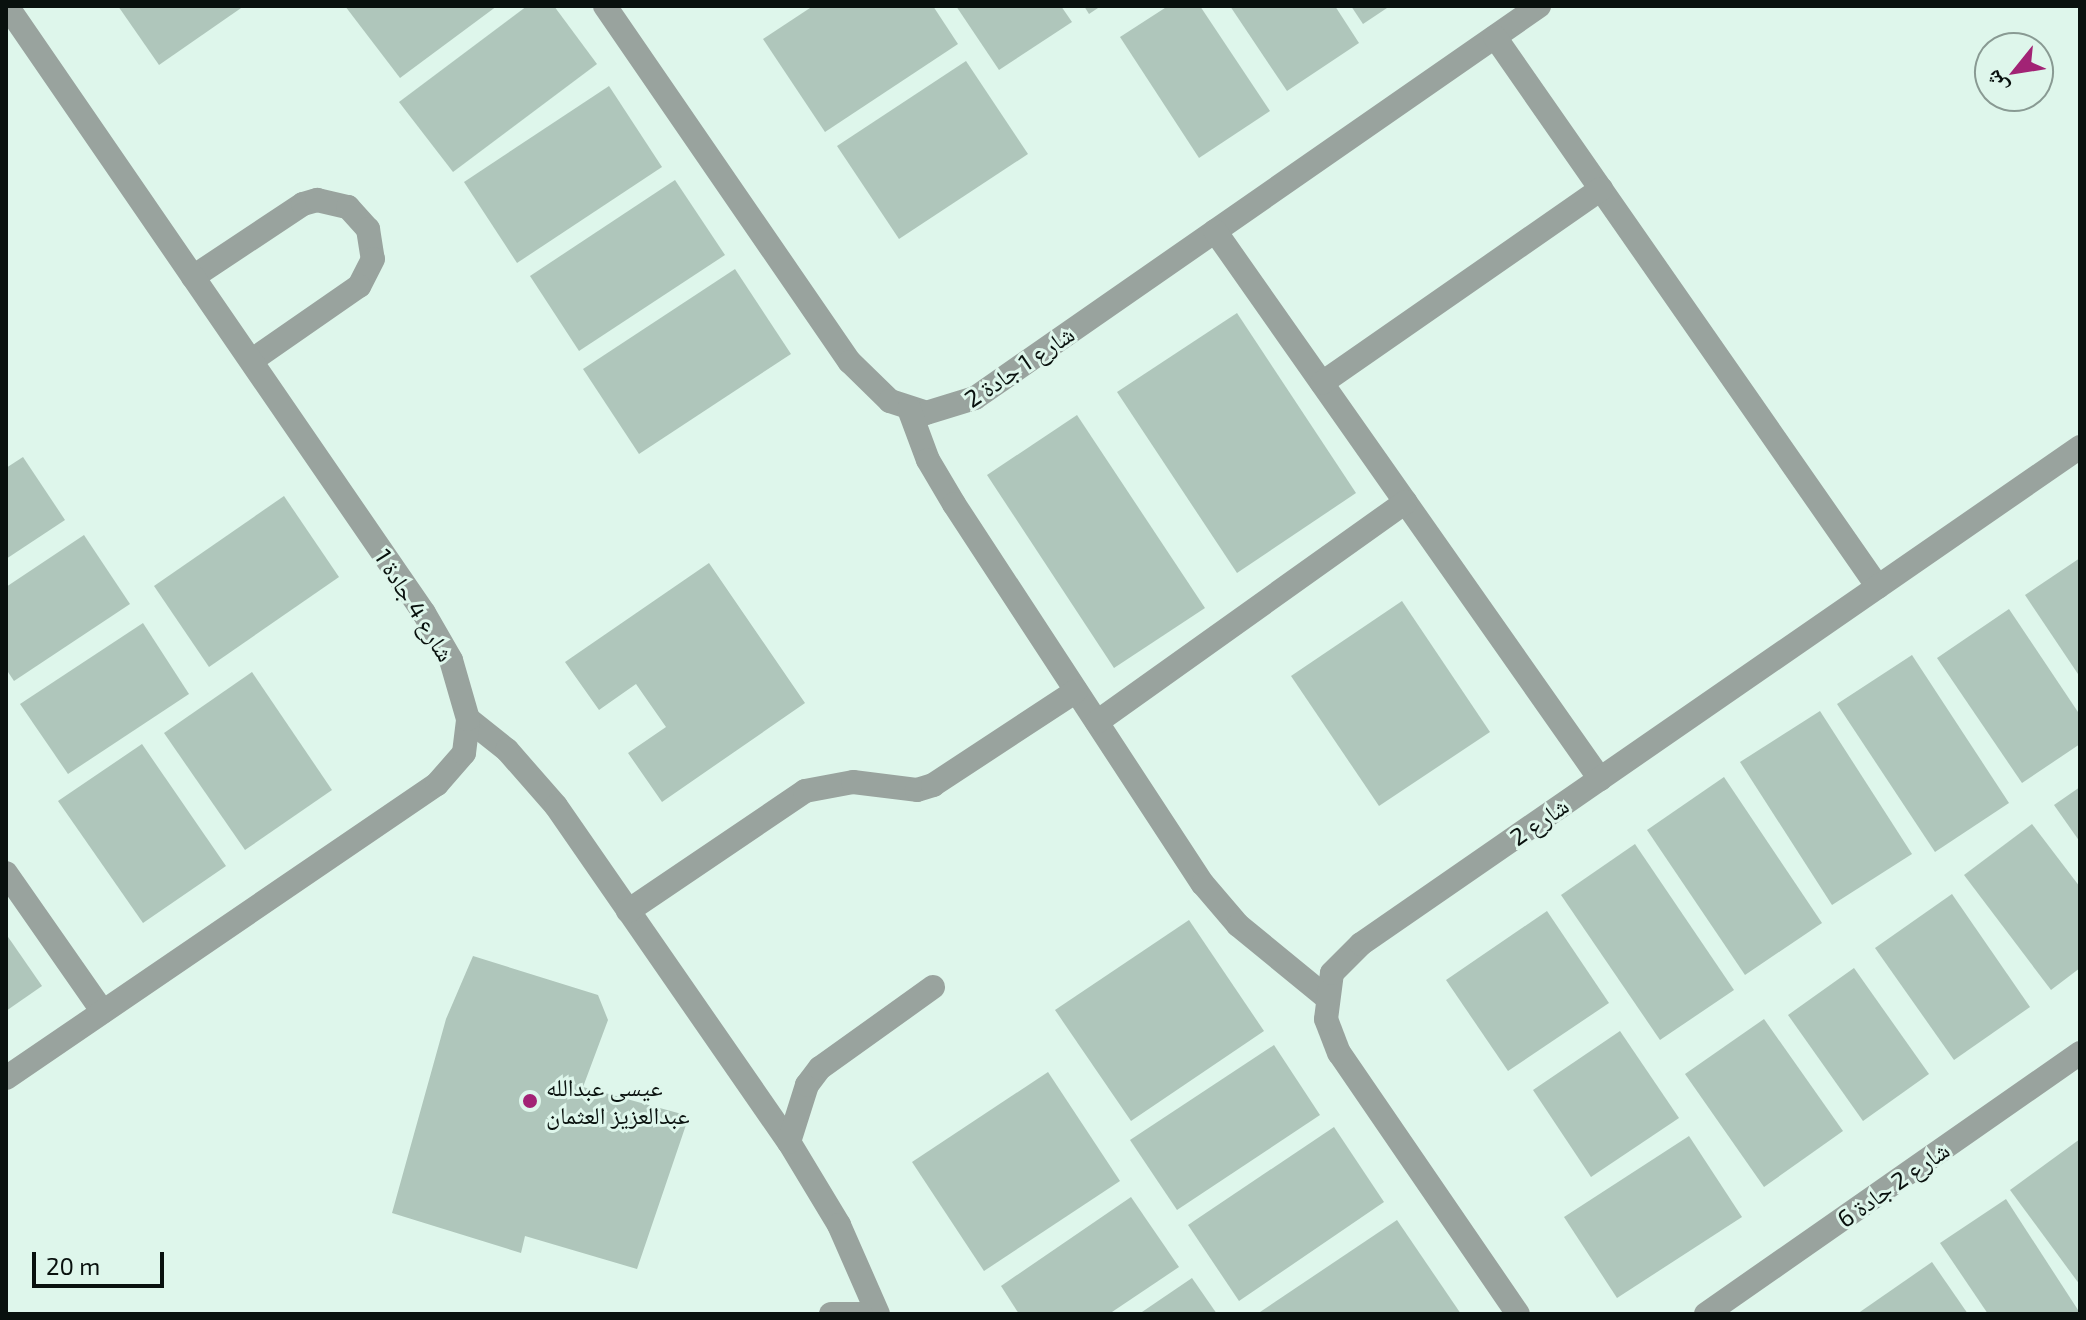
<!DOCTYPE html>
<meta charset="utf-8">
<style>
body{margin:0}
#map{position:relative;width:2086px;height:1320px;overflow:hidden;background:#def6eb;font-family:"Exo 2","Noto Naskh Arabic",sans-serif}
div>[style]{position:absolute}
.building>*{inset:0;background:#afc6bb}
.minor>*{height:24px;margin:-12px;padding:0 12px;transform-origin:12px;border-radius:12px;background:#99a39e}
.dots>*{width:22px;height:22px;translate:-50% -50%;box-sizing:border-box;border:4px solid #def6eb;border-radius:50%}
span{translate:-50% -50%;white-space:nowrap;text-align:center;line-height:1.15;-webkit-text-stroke:6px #def6eb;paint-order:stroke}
.street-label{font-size:24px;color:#09110e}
.poi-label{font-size:24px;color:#09110e}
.left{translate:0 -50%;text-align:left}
.frame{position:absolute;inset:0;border:8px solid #09110e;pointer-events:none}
.north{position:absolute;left:1974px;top:32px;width:80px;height:80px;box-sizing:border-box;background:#def6eb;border:2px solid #899a93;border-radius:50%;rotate:240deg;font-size:22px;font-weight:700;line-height:32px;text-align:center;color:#09110e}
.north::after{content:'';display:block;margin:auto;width:28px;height:36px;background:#a22375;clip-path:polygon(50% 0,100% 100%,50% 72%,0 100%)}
.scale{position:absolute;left:32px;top:1252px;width:132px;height:36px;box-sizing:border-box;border:4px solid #09110e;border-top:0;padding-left:10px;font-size:24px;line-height:28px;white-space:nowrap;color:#09110e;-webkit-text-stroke:6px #def6eb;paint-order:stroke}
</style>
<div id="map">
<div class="building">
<i style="clip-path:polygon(118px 6px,244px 6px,159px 65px)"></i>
<i style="clip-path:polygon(345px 6px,497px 6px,400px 78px)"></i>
<i style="clip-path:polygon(527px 6px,554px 6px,597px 64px,453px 172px,399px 102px)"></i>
<i style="clip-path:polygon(813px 6px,933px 6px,958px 44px,825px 132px,763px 39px)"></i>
<i style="clip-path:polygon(956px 6px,1061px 6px,1072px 22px,999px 70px)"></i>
<i style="clip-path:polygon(1084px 6px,1101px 6px,1089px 14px)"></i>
<i style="clip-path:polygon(1168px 6px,1200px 6px,1270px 111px,1199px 158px,1120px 37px)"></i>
<i style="clip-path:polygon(1230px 6px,1335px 6px,1359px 43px,1287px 91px)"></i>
<i style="clip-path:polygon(1351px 6px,1390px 6px,1363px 24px)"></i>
<i style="clip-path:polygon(966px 61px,1028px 154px,899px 239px,837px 146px)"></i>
<i style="clip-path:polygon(609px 86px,662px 167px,517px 263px,464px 182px)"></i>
<i style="clip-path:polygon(675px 180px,725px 255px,579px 351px,530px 276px)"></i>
<i style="clip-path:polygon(735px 269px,791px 354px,639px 454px,583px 369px)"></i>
<i style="clip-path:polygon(1237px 313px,1356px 493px,1237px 573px,1117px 392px)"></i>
<i style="clip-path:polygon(1077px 415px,1205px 608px,1114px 668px,987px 475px)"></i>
<i style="clip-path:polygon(23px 457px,65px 520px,6px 559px,6px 468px)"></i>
<i style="clip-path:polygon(284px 496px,339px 577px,209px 667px,154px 586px)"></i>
<i style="clip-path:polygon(84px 535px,130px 604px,14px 681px,6px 669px,6px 587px)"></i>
<i style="clip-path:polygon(2080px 558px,2080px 677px,2025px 595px)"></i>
<i style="clip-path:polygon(709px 563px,805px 703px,662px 802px,628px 753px,666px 727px,636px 684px,599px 710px,565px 662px)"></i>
<i style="clip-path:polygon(1402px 601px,1490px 732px,1379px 806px,1291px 676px)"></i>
<i style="clip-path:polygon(2009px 609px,2080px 715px,2080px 744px,2022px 783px,1937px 658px)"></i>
<i style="clip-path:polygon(143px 623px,189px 694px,68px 774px,20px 704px)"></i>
<i style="clip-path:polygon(1912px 655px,2009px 803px,1935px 852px,1837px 704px)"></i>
<i style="clip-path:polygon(252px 672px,332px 790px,245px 850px,164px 733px)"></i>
<i style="clip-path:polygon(1820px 711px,1912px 854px,1832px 905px,1740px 762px)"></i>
<i style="clip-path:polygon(142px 744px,226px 866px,143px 923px,58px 801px)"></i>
<i style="clip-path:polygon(1724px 777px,1822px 923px,1745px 975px,1647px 830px)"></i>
<i style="clip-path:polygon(2080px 787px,2080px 842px,2054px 805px)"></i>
<i style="clip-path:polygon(2032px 824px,2080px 887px,2080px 968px,2051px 990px,1964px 875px)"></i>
<i style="clip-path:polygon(1635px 844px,1734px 990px,1660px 1040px,1561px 895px)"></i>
<i style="clip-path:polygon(1952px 894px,2030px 1007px,1954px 1060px,1875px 948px)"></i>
<i style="clip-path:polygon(1547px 911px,1609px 1003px,1508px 1071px,1446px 980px)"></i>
<i style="clip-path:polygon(1189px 920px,1264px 1031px,1131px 1121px,1055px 1010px)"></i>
<i style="clip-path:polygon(6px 934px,42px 986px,6px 1011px)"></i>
<i style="clip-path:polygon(473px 956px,598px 995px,608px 1020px,583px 1087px,689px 1116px,637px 1269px,525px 1236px,521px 1253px,392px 1213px,446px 1019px)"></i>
<i style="clip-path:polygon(1854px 968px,1929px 1074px,1863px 1121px,1788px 1015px)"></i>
<i style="clip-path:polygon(1764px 1019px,1843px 1131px,1764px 1187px,1685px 1074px)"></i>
<i style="clip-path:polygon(1620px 1031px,1679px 1118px,1591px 1177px,1533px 1090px)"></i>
<i style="clip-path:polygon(1274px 1045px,1320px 1115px,1177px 1210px,1130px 1140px)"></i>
<i style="clip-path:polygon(1048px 1072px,1120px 1181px,984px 1271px,912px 1162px)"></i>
<i style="clip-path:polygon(1334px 1127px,1384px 1202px,1239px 1301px,1188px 1225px)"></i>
<i style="clip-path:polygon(1689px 1136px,1742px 1217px,1617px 1298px,1564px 1217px)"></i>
<i style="clip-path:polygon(2080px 1139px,2080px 1285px,2010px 1190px)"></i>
<i style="clip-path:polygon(1131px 1197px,1179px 1267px,1109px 1314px,1019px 1314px,1001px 1286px)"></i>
<i style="clip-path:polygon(2006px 1199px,2080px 1313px,2080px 1314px,1988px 1314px,1940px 1243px)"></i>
<i style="clip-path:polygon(1397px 1220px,1461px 1314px,1257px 1314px)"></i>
<i style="clip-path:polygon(1932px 1262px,1968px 1314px,1857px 1314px)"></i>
<i style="clip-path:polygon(1192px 1278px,1217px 1314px,1139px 1314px)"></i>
</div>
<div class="minor">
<i style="left:605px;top:6px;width:432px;rotate:55.5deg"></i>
<i style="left:850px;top:362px;width:56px;rotate:44.3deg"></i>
<i style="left:890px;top:401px;width:38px;rotate:18deg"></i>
<i style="left:926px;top:413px;width:51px;rotate:-17deg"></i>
<i style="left:975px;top:398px;width:687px;rotate:-34.8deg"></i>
<i style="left:1495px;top:37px;width:670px;rotate:55.15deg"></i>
<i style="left:1215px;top:231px;width:670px;rotate:54.91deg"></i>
<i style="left:193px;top:277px;width:132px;rotate:-33.6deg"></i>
<i style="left:303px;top:204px;width:15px;rotate:-16deg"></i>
<i style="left:317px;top:200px;width:32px;rotate:13deg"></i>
<i style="left:348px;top:207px;width:30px;rotate:48deg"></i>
<i style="left:368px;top:229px;width:30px;rotate:81deg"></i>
<i style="left:373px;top:259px;width:30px;rotate:117deg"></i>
<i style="left:359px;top:286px;width:131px;rotate:145.2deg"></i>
<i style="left:1322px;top:383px;width:340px;rotate:-34.8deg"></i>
<i style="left:909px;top:409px;width:54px;rotate:69.6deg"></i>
<i style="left:928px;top:460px;width:51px;rotate:59.4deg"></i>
<i style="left:954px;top:504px;width:454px;rotate:56.8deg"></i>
<i style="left:1203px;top:884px;width:54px;rotate:49.5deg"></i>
<i style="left:1238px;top:925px;width:114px;rotate:39.3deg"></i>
<i style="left:468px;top:719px;width:50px;rotate:38.5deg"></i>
<i style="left:507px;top:750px;width:74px;rotate:48.8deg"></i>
<i style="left:556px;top:806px;width:409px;rotate:55.3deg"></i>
<i style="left:789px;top:1142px;width:97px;rotate:58.9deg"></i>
<i style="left:839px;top:1225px;width:97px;rotate:66.3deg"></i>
<i style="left:1097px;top:722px;width:379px;rotate:-35.5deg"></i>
<i style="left:6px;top:873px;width:169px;rotate:55.1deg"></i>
<i style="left:628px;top:911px;width:214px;rotate:-34.1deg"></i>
<i style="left:805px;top:791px;width:49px;rotate:-10.6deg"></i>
<i style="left:853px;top:782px;width:64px;rotate:7.1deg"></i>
<i style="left:917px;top:790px;width:17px;rotate:-17deg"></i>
<i style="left:933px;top:785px;width:171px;rotate:-33.3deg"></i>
<i style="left:6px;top:1078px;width:522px;rotate:-34.3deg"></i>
<i style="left:437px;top:784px;width:41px;rotate:-48.9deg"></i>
<i style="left:464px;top:753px;width:34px;rotate:-83deg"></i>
<i style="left:468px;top:719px;width:61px;rotate:-106.1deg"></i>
<i style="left:451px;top:660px;width:54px;rotate:-119.9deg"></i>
<i style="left:424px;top:613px;width:736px;rotate:-124.49deg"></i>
<i style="left:789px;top:1142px;width:60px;rotate:-72.5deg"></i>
<i style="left:807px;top:1085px;width:21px;rotate:-53deg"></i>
<i style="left:820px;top:1068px;width:139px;rotate:-35.6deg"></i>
<i style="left:831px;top:1314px;width:30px"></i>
<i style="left:1518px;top:1314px;width:316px;rotate:-124.4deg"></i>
<i style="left:1339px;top:1053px;width:36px;rotate:-111deg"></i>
<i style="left:1326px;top:1019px;width:46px;rotate:-82.6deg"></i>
<i style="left:1332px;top:973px;width:41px;rotate:-45deg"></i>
<i style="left:1361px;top:944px;width:874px;rotate:-34.65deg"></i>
<i style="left:1706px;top:1314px;width:456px;rotate:-34.9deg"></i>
</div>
<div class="dots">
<i style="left:530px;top:1101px;background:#a22375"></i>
</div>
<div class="street-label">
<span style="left:1019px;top:366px;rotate:-34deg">شارع 1 جادة 2</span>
<span style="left:415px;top:605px;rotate:58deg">شارع 4 جادة 1</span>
<span style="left:1539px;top:821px;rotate:-35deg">شارع 2</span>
<span style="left:1893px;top:1184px;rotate:-35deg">شارع 2 جادة 6</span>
</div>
<div class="poi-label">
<span class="left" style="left:546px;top:1101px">عيسى عبدالله<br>عبدالعزيز العثمان</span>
</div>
<div class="frame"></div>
<div class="north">ش</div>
<div class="scale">20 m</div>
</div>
